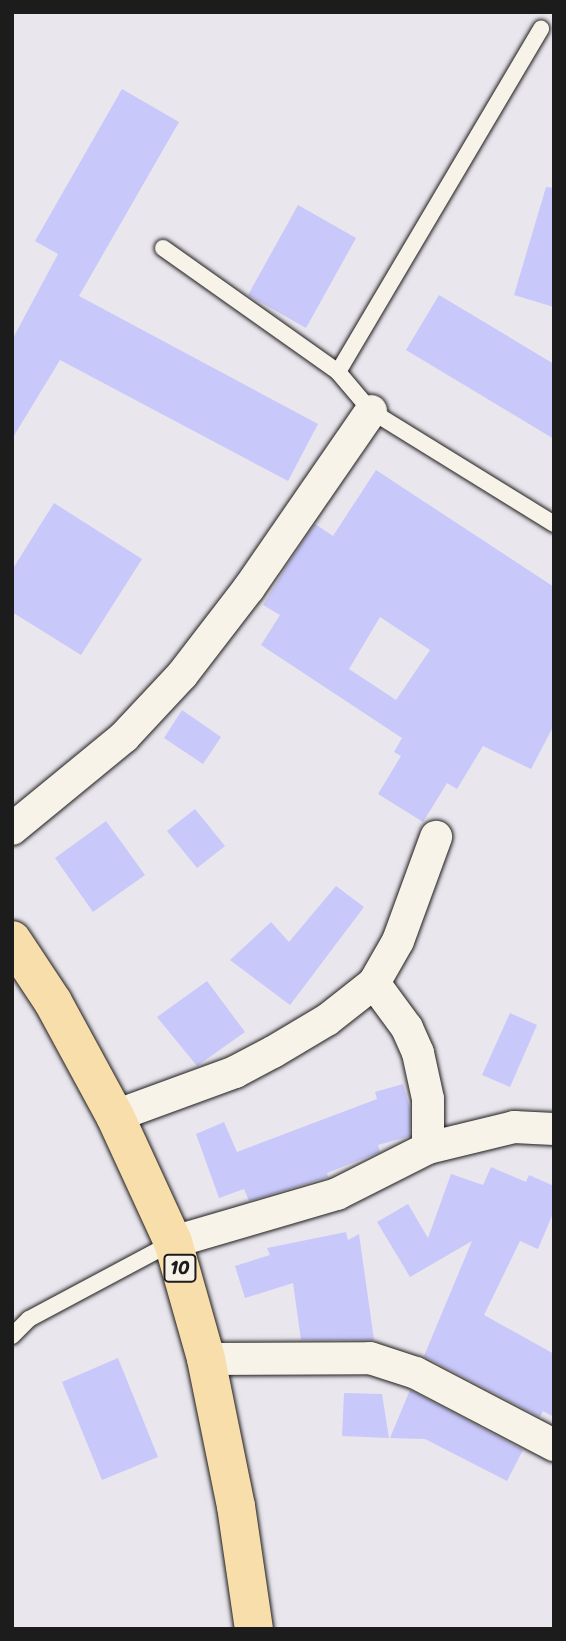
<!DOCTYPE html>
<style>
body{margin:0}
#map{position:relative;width:566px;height:1641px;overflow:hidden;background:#e9e6ed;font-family:Sriracha,sans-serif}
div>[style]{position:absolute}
.building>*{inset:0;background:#c9c8fa}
.roads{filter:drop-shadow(0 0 2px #1c1c1c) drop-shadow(0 0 2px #1c1c1c)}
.lane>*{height:16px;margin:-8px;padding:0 8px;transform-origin:8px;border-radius:8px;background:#f7f3e8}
.street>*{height:32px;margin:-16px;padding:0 16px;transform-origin:16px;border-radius:16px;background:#f7f3e8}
.highway>*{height:38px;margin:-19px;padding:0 19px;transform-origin:19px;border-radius:19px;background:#f8deab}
span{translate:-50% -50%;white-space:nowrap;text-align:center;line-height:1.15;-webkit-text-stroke:5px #f7f3e8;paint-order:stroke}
.shield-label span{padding:2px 5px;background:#f7f3e8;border:2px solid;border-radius:5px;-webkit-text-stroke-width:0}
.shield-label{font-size:18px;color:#1c1c1c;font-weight:700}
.frame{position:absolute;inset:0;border:14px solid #1c1c1c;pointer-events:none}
</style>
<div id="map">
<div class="building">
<i style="clip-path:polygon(122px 89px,179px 122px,79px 296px,318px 424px,288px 481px,60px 360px,12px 439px,12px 340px,58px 254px,35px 241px)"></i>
<i style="clip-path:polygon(546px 187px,554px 188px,554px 307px,514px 295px)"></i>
<i style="clip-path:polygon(298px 205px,356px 238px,306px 328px,248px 295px)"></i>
<i style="clip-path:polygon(439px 295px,554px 364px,554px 439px,406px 350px)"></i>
<i style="clip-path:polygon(evenodd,376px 470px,554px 587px,554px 725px,531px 769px,483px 746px,457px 789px,447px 783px,423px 822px,378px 794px,401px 756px,394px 752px,402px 738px,261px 645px,280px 615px,263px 605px,288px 564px,315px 524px,333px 536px,376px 470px,380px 617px,430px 650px,396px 700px,349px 669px,380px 617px)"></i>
<i style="clip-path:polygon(54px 503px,142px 559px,81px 655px,12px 612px,12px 570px)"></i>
<i style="clip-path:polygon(182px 710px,221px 737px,203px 764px,164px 738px)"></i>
<i style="clip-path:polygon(195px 809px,225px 846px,197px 868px,167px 831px)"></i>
<i style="clip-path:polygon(106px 821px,145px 875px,93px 912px,55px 858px)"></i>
<i style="clip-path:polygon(336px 886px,364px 907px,290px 1005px,230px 960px,271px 922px,289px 942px)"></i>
<i style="clip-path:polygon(207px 981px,245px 1032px,197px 1066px,157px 1017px)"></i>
<i style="clip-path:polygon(510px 1013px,537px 1025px,510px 1087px,482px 1075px)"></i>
<i style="clip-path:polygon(403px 1084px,410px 1109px,410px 1136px,378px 1145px,380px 1152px,327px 1173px,328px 1177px,249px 1201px,244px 1189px,219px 1198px,196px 1134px,224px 1122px,237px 1152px,377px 1099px,375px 1092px)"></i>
<i style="clip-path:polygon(491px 1167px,526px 1182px,529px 1175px,554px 1186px,554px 1211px,538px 1249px,520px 1241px,484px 1315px,554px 1354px,554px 1417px,543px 1411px,540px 1417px,424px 1356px,472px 1241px,410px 1277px,377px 1222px,408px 1204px,428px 1238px,451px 1174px,483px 1185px)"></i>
<i style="clip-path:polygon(346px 1232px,348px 1240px,359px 1234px,374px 1340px,301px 1340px,293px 1283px,245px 1298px,235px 1266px,270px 1255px,267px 1248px)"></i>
<i style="clip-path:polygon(118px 1358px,158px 1457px,102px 1480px,62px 1382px)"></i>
<i style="clip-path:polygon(410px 1390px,523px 1450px,507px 1481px,425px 1439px,390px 1438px)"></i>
<i style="clip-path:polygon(344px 1393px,382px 1394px,389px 1438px,342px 1436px)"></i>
</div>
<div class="roads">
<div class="lane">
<i style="left:163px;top:248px;width:214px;rotate:35.3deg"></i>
<i style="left:338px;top:372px;width:51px;rotate:49.8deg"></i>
<i style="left:371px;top:411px;width:215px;rotate:31.7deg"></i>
<i style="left:338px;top:372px;width:399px;rotate:-59.4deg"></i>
<i style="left:12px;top:1336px;width:24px;rotate:-45deg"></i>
<i style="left:29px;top:1319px;width:163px;rotate:-28.1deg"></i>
</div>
<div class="street">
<i style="left:12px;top:829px;width:145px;rotate:-39.4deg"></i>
<i style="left:124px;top:737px;width:85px;rotate:-46.9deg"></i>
<i style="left:182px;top:675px;width:110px;rotate:-52.4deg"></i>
<i style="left:249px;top:588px;width:215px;rotate:-55.4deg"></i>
<i style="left:374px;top:983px;width:56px;rotate:53.7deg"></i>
<i style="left:407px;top:1028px;width:27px;rotate:66deg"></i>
<i style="left:418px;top:1053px;width:47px;rotate:77.7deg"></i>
<i style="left:428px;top:1099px;width:49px;rotate:90deg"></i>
<i style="left:115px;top:1116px;width:128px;rotate:-20.1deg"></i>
<i style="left:235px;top:1072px;width:43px;rotate:-27.8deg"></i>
<i style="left:273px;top:1052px;width:63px;rotate:-30.7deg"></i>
<i style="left:327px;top:1020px;width:60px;rotate:-38.2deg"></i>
<i style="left:374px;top:983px;width:48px;rotate:-60.3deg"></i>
<i style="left:398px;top:941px;width:111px;rotate:-69.9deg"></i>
<i style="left:173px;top:1242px;width:171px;rotate:-16.3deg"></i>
<i style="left:337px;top:1194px;width:102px;rotate:-26.8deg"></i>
<i style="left:428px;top:1148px;width:89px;rotate:-13.7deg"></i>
<i style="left:514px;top:1127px;width:40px;rotate:2.9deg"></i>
<i style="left:206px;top:1359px;width:164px;rotate:-0.3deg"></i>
<i style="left:370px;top:1358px;width:48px;rotate:18.1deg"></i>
<i style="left:416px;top:1373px;width:156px;rotate:27.6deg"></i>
</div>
<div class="highway">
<i style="left:12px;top:940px;width:74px;rotate:56.5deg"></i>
<i style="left:53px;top:1002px;width:130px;rotate:61.5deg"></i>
<i style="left:115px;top:1116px;width:139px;rotate:65.3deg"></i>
<i style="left:173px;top:1242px;width:122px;rotate:74.2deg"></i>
<i style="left:206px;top:1359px;width:150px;rotate:78.5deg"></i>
<i style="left:236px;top:1506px;width:124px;rotate:81.7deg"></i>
</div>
</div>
<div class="shield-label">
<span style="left:180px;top:1268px">10</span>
</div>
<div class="frame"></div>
</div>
